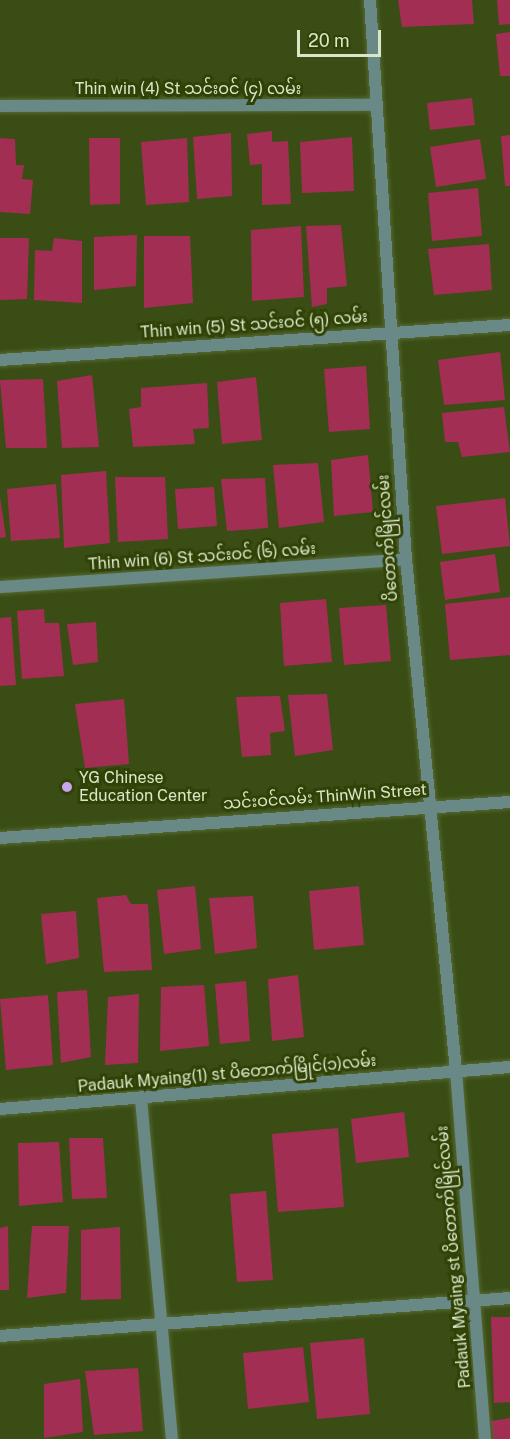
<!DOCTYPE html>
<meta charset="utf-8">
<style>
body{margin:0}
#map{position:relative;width:510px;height:1439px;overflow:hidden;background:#3a4d14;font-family:"Public Sans","Noto Sans Myanmar",sans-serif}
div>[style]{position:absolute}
.building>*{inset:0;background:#a22f53}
.roads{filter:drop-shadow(0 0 2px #576934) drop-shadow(0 0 2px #576934)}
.street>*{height:12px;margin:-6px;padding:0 6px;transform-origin:6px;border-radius:6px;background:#688985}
.dots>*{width:16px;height:16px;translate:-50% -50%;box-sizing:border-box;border:3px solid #304206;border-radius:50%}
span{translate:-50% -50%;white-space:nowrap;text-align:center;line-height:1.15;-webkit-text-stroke:6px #304206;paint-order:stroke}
.street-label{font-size:16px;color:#dae6c8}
.poi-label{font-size:16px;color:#dae6c8}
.left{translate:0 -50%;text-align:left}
.scale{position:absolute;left:297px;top:30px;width:84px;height:27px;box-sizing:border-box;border:3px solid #dae6c8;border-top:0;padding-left:8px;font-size:18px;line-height:21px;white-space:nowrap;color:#dae6c8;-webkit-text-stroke:4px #304206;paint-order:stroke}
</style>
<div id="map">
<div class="building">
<i style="clip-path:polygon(398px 0,472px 0,474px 24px,402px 27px)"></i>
<i style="clip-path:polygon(497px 0,510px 0,510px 24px,499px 25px)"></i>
<i style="clip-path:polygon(510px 32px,510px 76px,500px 76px,496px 34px)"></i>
<i style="clip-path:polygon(472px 98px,475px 125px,430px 130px,427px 103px)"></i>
<i style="clip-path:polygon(272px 131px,272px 142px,288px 141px,291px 204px,262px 205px,262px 164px,250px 165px,247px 134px)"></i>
<i style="clip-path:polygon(231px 133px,232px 196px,197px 199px,193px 137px)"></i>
<i style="clip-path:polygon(510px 135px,510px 186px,505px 186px,501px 136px)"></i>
<i style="clip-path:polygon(352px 137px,354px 191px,302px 193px,300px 142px)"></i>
<i style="clip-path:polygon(0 138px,15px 139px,16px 165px,24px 165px,22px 179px,33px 180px,30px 214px,0 212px)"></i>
<i style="clip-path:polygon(89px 138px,120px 138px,120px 204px,90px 205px)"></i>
<i style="clip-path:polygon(187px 138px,189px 202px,146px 205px,141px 142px)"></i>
<i style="clip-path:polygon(480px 139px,486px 179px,436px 187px,430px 147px)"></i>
<i style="clip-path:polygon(478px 188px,482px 236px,432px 241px,428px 193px)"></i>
<i style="clip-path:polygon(341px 225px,347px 286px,327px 288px,327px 304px,312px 307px,306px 226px)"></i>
<i style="clip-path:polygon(301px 226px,304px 297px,252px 301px,251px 230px)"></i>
<i style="clip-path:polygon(137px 235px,136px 286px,94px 290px,94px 237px)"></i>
<i style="clip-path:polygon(144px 236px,190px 236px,193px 303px,144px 308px)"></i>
<i style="clip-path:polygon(0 238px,29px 238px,27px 299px,0 300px)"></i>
<i style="clip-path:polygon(54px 238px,82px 241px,82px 303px,34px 300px,35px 250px,52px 251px)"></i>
<i style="clip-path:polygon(489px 244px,492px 290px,434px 295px,428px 249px)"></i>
<i style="clip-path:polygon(500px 352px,505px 400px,444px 405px,438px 360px)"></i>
<i style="clip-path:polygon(366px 366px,370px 429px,329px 432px,324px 369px)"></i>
<i style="clip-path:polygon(92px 375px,99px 447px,62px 448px,57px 381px)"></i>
<i style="clip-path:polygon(256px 377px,262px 440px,222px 444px,217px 382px)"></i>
<i style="clip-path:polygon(43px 379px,47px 448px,6px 448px,0 380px)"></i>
<i style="clip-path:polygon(207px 383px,209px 428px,193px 429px,195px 444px,133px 447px,129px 409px,141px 407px,141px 388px)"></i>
<i style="clip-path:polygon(504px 407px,510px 452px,462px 457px,458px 442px,445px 442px,442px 413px)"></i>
<i style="clip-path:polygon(368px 455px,373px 512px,334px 516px,331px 460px)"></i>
<i style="clip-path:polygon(318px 463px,324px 522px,279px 528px,273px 465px)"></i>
<i style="clip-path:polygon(106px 471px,110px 543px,64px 548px,61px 475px)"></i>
<i style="clip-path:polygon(115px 477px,165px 477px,168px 539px,118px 542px)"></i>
<i style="clip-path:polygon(265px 478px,268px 528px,227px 531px,221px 479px)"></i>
<i style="clip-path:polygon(56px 484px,60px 538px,11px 541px,7px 489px)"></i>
<i style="clip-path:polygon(214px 487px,217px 526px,178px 529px,175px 489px)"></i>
<i style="clip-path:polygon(0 497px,6px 537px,0 538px)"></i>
<i style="clip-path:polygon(505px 498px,510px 546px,442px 554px,436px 506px)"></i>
<i style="clip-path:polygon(495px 554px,500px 592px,445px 600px,440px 562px)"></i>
<i style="clip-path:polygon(510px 597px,510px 655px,450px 660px,445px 604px)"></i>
<i style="clip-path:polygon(326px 599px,332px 662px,284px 666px,280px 603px)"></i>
<i style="clip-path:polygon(386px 605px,391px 661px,344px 665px,339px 608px)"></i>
<i style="clip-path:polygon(44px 609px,45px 623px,59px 623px,64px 676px,22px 679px,17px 611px)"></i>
<i style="clip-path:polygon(11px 617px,16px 685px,0 686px,0 618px)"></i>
<i style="clip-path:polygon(96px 622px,98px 662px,73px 665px,67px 624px)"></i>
<i style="clip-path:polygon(327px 694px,333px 750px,295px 756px,288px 695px)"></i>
<i style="clip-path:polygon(280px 696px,285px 731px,270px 733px,271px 755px,242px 757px,236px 697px)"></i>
<i style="clip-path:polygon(124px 699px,129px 764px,85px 768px,75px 704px)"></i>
<i style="clip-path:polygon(195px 886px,201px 949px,164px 954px,157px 890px)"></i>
<i style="clip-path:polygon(359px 886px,364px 945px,314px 950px,309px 891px)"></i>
<i style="clip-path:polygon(126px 895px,131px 904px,148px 904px,152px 970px,104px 972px,97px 898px)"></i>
<i style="clip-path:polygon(253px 896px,257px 948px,215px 954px,209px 898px)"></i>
<i style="clip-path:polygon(76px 911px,79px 958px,46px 964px,41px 914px)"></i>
<i style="clip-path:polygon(298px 975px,304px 1037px,272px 1041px,268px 979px)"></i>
<i style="clip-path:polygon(246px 981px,250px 1041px,220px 1044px,215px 984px)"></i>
<i style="clip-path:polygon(204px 985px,209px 1046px,160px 1051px,161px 987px)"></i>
<i style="clip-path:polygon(87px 990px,91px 1057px,61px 1063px,57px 992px)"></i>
<i style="clip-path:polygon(139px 994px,138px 1063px,105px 1065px,108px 997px)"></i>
<i style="clip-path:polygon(48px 995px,53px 1065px,6px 1070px,0 999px)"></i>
<i style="clip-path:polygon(404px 1112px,409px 1157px,356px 1163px,351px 1119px)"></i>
<i style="clip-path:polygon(338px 1128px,344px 1207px,278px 1212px,272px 1134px)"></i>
<i style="clip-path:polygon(69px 1138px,103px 1138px,107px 1198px,72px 1199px)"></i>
<i style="clip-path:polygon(59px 1142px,63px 1202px,19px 1206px,18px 1143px)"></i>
<i style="clip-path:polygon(266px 1191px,273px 1280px,237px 1282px,230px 1194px)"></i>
<i style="clip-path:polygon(8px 1226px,9px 1290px,0 1290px,0 1228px)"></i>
<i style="clip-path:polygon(32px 1226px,69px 1226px,66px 1293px,27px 1298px)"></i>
<i style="clip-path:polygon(120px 1227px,121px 1299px,81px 1300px,81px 1230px)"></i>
<i style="clip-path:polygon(491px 1317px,510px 1317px,510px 1402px,494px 1403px)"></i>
<i style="clip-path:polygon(364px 1338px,370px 1414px,317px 1419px,310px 1343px)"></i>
<i style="clip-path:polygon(303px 1347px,309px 1402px,248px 1409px,243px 1353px)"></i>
<i style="clip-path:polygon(138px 1368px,143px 1431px,94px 1435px,85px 1371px)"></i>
<i style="clip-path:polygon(80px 1379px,83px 1432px,44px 1438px,44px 1384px)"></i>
<i style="clip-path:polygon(510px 1418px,510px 1439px,493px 1439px,491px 1421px)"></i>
</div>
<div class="roads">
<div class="street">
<i style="left:370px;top:0;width:560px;rotate:86.32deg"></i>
<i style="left:406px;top:559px;width:514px;rotate:84.42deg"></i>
<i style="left:456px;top:1071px;width:369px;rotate:85.5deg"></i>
<i style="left:0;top:106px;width:377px;rotate:-0.2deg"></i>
<i style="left:0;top:360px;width:511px;rotate:-3.93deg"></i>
<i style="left:0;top:587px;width:407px;rotate:-3.9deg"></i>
<i style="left:0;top:838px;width:511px;rotate:-4.04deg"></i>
<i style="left:141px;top:1099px;width:341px;rotate:84.8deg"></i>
<i style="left:0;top:1109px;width:512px;rotate:-4.71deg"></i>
<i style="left:0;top:1336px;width:511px;rotate:-4.26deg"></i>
</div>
</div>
<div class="dots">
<i style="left:67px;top:787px;background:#c8a5ef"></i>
</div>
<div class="street-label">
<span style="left:188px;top:89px">Thin win (4) St သင်းဝင် (၄) လမ်း</span>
<span style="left:254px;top:325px;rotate:-4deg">Thin win (5) St သင်းဝင် (၅) လမ်း</span>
<span style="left:388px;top:538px;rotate:-94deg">ပိတောက်မြိုင်လမ်း</span>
<span style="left:202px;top:557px;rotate:-4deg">Thin win (6) St သင်းဝင် (၆) လမ်း</span>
<span style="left:325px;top:797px;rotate:-4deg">သင်းဝင်လမ်း ThinWin Street</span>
<span style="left:227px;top:1074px;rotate:-5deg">Padauk Myaing(1) st ပိတောက်မြိုင်(၁)လမ်း</span>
<span style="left:454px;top:1257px;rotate:-95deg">Padauk Myaing st ပိတောက်မြိုင်လမ်း</span>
</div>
<div class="poi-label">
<span class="left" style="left:79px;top:787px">YG Chinese<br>Education Center</span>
</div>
<div class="scale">20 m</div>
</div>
